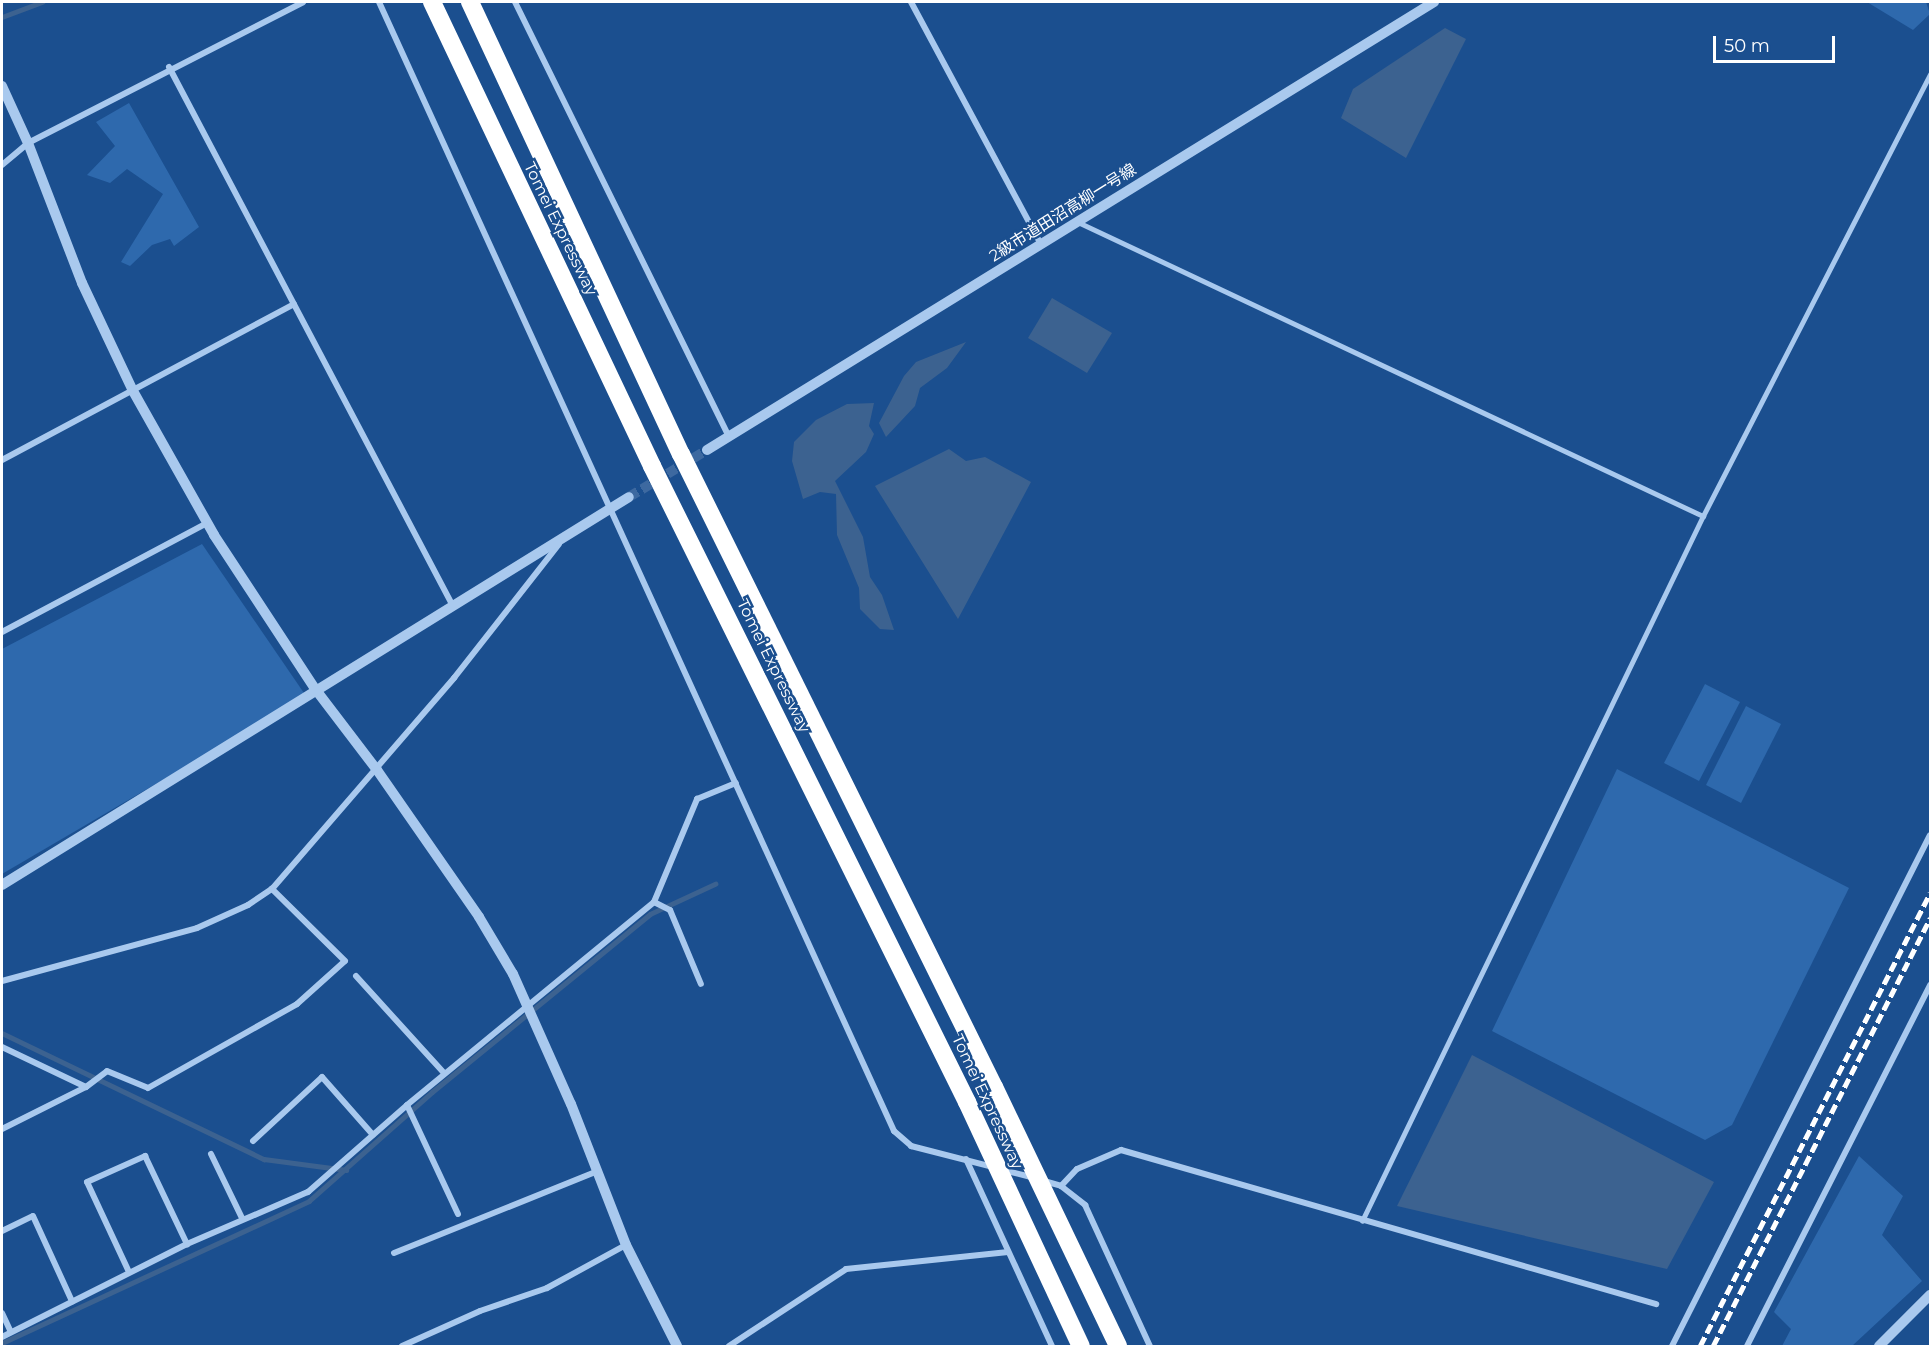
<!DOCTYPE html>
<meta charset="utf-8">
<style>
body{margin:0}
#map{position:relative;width:1932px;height:1348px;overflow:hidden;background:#1b4f8f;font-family:Montserrat,"Noto Sans JP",sans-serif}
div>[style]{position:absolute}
.green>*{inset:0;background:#2e69ad}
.water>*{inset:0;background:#3c6290}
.stream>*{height:4.5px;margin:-2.25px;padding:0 2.25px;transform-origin:2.25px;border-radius:2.25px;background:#3c6290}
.tertiary-tunnel>*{height:10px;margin-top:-5px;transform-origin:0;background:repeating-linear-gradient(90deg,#3d69a0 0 10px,transparent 0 15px)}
.service>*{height:4.5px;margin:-2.25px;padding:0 2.25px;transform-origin:2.25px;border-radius:2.25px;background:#a9c9ee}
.minor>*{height:6px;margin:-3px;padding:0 3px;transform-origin:3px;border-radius:3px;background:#a9c9ee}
.tertiary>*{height:10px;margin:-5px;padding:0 5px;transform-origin:5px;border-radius:5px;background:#a9c9ee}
.motorway>*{height:18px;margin:-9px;padding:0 9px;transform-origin:9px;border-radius:9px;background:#fff}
.rail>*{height:4.5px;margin-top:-2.25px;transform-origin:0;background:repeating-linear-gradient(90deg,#fff 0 10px,transparent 0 14.5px)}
.motorway-bridge>*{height:18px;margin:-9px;padding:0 9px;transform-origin:9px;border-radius:9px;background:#fff}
span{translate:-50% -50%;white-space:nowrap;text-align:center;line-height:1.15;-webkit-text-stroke:5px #1b4f8f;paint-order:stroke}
.street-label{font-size:16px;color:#fff}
.frame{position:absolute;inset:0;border:3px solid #fff;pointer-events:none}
.scale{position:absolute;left:1713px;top:36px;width:122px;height:27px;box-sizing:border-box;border:3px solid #fff;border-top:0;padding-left:8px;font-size:18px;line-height:21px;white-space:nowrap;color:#fff;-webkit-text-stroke:4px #1b4f8f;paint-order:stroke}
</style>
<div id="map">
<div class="green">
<i style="clip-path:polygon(1867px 2px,1926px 2px,1930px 14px,1913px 30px)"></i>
<i style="clip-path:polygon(129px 103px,199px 227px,174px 246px,170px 239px,152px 245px,130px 266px,121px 262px,163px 194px,127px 169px,110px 183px,87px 175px,115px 146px,96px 122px)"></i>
<i style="clip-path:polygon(202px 544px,306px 696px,2px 874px,2px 649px)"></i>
<i style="clip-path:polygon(1705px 684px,1740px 702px,1699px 781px,1664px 763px)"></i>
<i style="clip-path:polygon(1746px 706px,1781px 724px,1741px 803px,1706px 785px)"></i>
<i style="clip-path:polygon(1617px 769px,1849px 888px,1732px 1125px,1705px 1140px,1492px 1031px)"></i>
<i style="clip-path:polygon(1859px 1156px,1903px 1196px,1882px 1235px,1922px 1281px,1852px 1346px,1782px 1346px,1791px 1329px,1774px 1312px)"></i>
</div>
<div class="water">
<i style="clip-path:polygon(1445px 28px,1466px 39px,1406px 158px,1341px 118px,1353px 89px)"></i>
<i style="clip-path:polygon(1052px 298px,1112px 333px,1087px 373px,1028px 338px)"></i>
<i style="clip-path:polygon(966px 342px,947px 368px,920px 388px,915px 406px,886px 437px,879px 423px,904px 376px,916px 362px)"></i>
<i style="clip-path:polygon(874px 403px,869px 426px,874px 434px,866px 452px,835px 481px,863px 537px,870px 577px,882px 595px,894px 630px,880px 629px,860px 609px,859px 588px,837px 535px,836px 494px,820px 492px,803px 499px,792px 461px,794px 442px,816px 420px,847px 404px)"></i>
<i style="clip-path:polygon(949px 449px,966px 461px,985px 457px,1031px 482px,958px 619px,875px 486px)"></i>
<i style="clip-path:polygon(1472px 1055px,1714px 1182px,1667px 1269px,1397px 1206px)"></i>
</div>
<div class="stream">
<i style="left:2px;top:17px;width:43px;rotate:-20.6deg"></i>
<i style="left:2px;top:1033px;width:291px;rotate:25.7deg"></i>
<i style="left:264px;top:1159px;width:83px;rotate:7.6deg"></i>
<i style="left:2px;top:1343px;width:338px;rotate:-24.8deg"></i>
<i style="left:309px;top:1201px;width:164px;rotate:-41.5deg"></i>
<i style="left:432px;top:1092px;width:281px;rotate:-39.2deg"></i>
<i style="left:650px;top:914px;width:72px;rotate:-24.8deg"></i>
</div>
<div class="tertiary-tunnel">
<i style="left:629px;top:497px;width:91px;rotate:-31.1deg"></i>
</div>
<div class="service">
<i style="left:1078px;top:222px;width:691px;rotate:25.19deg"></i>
<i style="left:1362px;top:1221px;width:783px;rotate:-64.19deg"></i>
<i style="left:1703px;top:516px;width:496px;rotate:-62.8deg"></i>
</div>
<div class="minor">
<i style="left:379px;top:2px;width:1241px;rotate:65.48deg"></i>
<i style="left:894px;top:1131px;width:23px;rotate:41deg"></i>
<i style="left:911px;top:1146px;width:85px;rotate:14.4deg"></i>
<i style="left:515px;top:2px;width:485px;rotate:63.8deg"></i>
<i style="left:911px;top:2px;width:275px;rotate:61.8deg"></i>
<i style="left:169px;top:67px;width:609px;rotate:62.22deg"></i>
<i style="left:2px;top:165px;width:34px;rotate:-40deg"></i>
<i style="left:28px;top:143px;width:309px;rotate:-27.1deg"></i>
<i style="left:2px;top:460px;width:331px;rotate:-28.1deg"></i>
<i style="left:2px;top:632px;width:232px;rotate:-28deg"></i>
<i style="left:654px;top:902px;width:112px;rotate:-67.3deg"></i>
<i style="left:697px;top:799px;width:42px;rotate:-22.3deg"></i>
<i style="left:356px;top:976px;width:131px;rotate:47.8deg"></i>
<i style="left:2px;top:981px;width:202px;rotate:-15.2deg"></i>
<i style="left:197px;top:928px;width:56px;rotate:-24.3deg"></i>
<i style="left:248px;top:905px;width:29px;rotate:-34deg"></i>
<i style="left:272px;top:889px;width:279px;rotate:-49.2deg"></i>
<i style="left:454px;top:678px;width:170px;rotate:-51.9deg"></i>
<i style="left:2px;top:1047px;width:93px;rotate:25.5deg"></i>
<i style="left:2px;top:1129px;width:94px;rotate:-26.6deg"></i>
<i style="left:86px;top:1087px;width:26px;rotate:-37deg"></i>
<i style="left:107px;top:1071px;width:44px;rotate:22.5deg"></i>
<i style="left:148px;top:1088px;width:171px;rotate:-29.4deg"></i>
<i style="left:297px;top:1004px;width:64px;rotate:-41.9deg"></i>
<i style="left:345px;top:961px;width:103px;rotate:-135.4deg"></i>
<i style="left:253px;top:1141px;width:94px;rotate:-42.8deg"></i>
<i style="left:322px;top:1077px;width:77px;rotate:48.7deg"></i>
<i style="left:211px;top:1154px;width:71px;rotate:64.2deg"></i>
<i style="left:966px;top:1159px;width:206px;rotate:65.3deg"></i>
<i style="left:1003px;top:1170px;width:32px;rotate:14deg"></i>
<i style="left:1044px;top:1181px;width:18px;rotate:16deg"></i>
<i style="left:1061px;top:1186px;width:31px;rotate:38deg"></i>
<i style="left:1085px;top:1205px;width:155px;rotate:65.3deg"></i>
<i style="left:1061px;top:1186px;width:23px;rotate:-47deg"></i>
<i style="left:1077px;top:1169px;width:48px;rotate:-23.4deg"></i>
<i style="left:1121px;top:1150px;width:557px;rotate:16.06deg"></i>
<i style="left:458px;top:1214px;width:120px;rotate:-115.1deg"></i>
<i style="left:407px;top:1105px;width:320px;rotate:-39.4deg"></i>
<i style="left:654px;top:902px;width:18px;rotate:27deg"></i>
<i style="left:670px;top:910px;width:80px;rotate:67.3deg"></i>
<i style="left:2px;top:1231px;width:34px;rotate:-26deg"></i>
<i style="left:33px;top:1216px;width:94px;rotate:65.4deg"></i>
<i style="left:394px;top:1253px;width:217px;rotate:-21.9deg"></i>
<i style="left:129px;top:1272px;width:99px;rotate:-115deg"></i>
<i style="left:87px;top:1182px;width:64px;rotate:-24.1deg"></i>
<i style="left:145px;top:1156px;width:98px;rotate:64.5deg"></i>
<i style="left:2px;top:1313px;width:21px;rotate:65deg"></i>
<i style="left:2px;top:1337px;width:207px;rotate:-26.7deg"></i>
<i style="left:187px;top:1244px;width:132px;rotate:-23.3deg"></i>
<i style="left:308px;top:1192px;width:132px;rotate:-41.3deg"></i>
<i style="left:402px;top:1346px;width:85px;rotate:-24.2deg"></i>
<i style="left:480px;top:1311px;width:71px;rotate:-18.9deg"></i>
<i style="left:547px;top:1288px;width:90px;rotate:-28.6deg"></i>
<i style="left:729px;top:1346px;width:140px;rotate:-33.3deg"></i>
<i style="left:846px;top:1269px;width:163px;rotate:-6deg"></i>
<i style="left:1672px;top:1346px;width:572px;rotate:-63.21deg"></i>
<i style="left:1747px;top:1346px;width:405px;rotate:-63.1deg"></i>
</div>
<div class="tertiary">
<i style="left:2px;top:86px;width:63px;rotate:65.5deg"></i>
<i style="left:28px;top:143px;width:150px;rotate:68.9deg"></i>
<i style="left:82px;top:283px;width:119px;rotate:64.7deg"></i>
<i style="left:133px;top:391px;width:165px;rotate:60.6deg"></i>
<i style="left:214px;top:535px;width:186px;rotate:56.7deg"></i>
<i style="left:316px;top:690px;width:101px;rotate:52.7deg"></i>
<i style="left:377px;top:770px;width:179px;rotate:55.2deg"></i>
<i style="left:479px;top:917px;width:66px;rotate:59.2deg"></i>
<i style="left:513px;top:974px;width:142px;rotate:66deg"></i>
<i style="left:571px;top:1104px;width:151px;rotate:68.7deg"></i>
<i style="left:626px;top:1245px;width:113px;rotate:63.2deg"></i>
<i style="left:707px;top:450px;width:854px;rotate:-31.64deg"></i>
<i style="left:2px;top:885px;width:737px;rotate:-31.75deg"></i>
<i style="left:1879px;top:1346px;width:72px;rotate:-45deg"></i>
</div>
<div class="motorway">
<i style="left:432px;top:2px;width:514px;rotate:64.63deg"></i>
<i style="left:652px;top:466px;width:710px;rotate:63.65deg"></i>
<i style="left:470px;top:2px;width:499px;rotate:65deg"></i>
<i style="left:681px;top:454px;width:706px;rotate:63.69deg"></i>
</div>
<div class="rail">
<i style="left:1700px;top:1346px;width:508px;rotate:-63.08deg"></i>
<i style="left:1713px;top:1346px;width:480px;rotate:-63.1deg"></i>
</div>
<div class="motorway-bridge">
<i style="left:994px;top:1087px;width:287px;rotate:64.4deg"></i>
<i style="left:967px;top:1102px;width:269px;rotate:65deg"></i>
</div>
<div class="street-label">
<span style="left:1063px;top:213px;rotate:-32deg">2級市道田沼高柳一号線</span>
<span style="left:560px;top:229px;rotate:64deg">Tomei Expressway</span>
<span style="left:773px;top:666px;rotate:64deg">Tomei Expressway</span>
<span style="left:987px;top:1102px;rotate:65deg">Tomei Expressway</span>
</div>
<div class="frame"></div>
<div class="scale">50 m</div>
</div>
